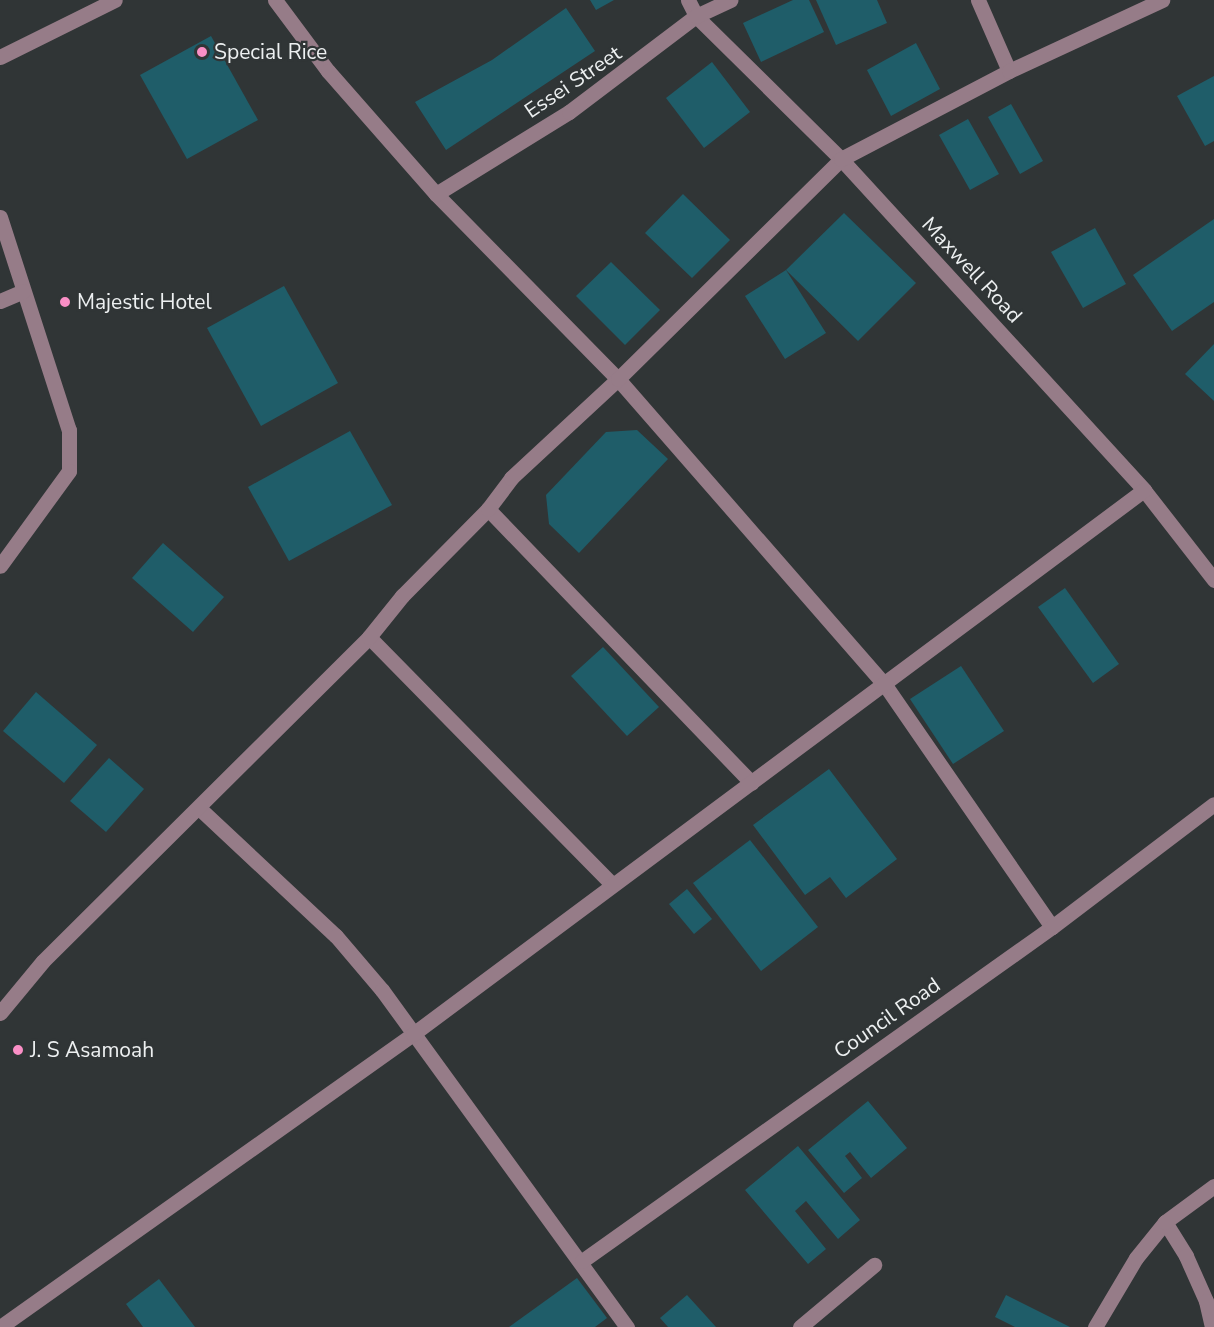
<!DOCTYPE html>
<style>
body{margin:0}
#map{position:relative;width:1214px;height:1327px;overflow:hidden;background:#303536;font-family:"Nunito Sans",sans-serif}
div>[style]{position:absolute}
.building>*{inset:0;background:#1f5d69}
.minor>*{height:15px;margin:-7.5px;padding:0 7.5px;transform-origin:7.5px;border-radius:7.5px;background:#967c88}
.dots>*{width:16px;height:16px;translate:-50% -50%;box-sizing:border-box;border:3px solid #303536;border-radius:50%}
span{translate:-50% -50%;white-space:nowrap;text-align:center;line-height:1.15;-webkit-text-stroke:4.5px #303536;paint-order:stroke}
.poi-label{font-size:21px;color:#edf0f1}
.left{translate:0 -50%;text-align:left}
.street-label{font-size:21px;color:#edf0f1}
</style>
<div id="map">
<div class="building">
<i style="clip-path:polygon(590px 0,614px 0,596px 10px)"></i>
<i style="clip-path:polygon(793px 0,809px 0,824px 32px,761px 62px,743px 23px)"></i>
<i style="clip-path:polygon(816px 0,877px 0,887px 23px,836px 45px)"></i>
<i style="clip-path:polygon(566px 8px,595px 51px,446px 150px,415px 102px,492px 60px)"></i>
<i style="clip-path:polygon(211px 36px,258px 120px,187px 159px,140px 75px)"></i>
<i style="clip-path:polygon(916px 43px,940px 89px,891px 116px,867px 70px)"></i>
<i style="clip-path:polygon(712px 62px,750px 112px,704px 148px,666px 98px)"></i>
<i style="clip-path:polygon(1214px 76px,1214px 141px,1205px 146px,1177px 96px)"></i>
<i style="clip-path:polygon(1011px 104px,1043px 161px,1020px 174px,988px 117px)"></i>
<i style="clip-path:polygon(968px 119px,999px 174px,970px 190px,939px 135px)"></i>
<i style="clip-path:polygon(683px 194px,730px 240px,692px 278px,645px 233px)"></i>
<i style="clip-path:polygon(844px 213px,916px 283px,858px 341px,786px 270px)"></i>
<i style="clip-path:polygon(1214px 219px,1214px 302px,1172px 331px,1133px 275px)"></i>
<i style="clip-path:polygon(1095px 228px,1126px 284px,1083px 308px,1051px 252px)"></i>
<i style="clip-path:polygon(611px 262px,660px 310px,625px 345px,576px 296px)"></i>
<i style="clip-path:polygon(786px 270px,826px 333px,785px 359px,745px 296px)"></i>
<i style="clip-path:polygon(284px 286px,338px 383px,261px 426px,207px 328px)"></i>
<i style="clip-path:polygon(1214px 344px,1214px 401px,1185px 374px)"></i>
<i style="clip-path:polygon(637px 430px,668px 459px,579px 553px,549px 524px,546px 495px,606px 432px)"></i>
<i style="clip-path:polygon(350px 431px,392px 505px,289px 561px,248px 487px)"></i>
<i style="clip-path:polygon(163px 543px,224px 597px,193px 632px,132px 578px)"></i>
<i style="clip-path:polygon(1065px 588px,1119px 664px,1093px 683px,1038px 607px)"></i>
<i style="clip-path:polygon(603px 647px,659px 707px,627px 736px,571px 676px)"></i>
<i style="clip-path:polygon(961px 666px,1004px 731px,953px 764px,910px 699px)"></i>
<i style="clip-path:polygon(36px 692px,97px 745px,64px 783px,3px 731px)"></i>
<i style="clip-path:polygon(109px 758px,144px 789px,106px 832px,70px 801px)"></i>
<i style="clip-path:polygon(829px 769px,897px 859px,846px 898px,830px 877px,805px 895px,753px 825px)"></i>
<i style="clip-path:polygon(750px 840px,818px 927px,761px 971px,693px 883px)"></i>
<i style="clip-path:polygon(687px 889px,712px 919px,694px 934px,669px 904px)"></i>
<i style="clip-path:polygon(868px 1101px,907px 1148px,871px 1178px,850px 1152px,845px 1156px,862px 1178px,844px 1193px,808px 1150px)"></i>
<i style="clip-path:polygon(798px 1146px,860px 1220px,838px 1239px,806px 1201px,795px 1211px,826px 1249px,808px 1264px,745px 1190px)"></i>
<i style="clip-path:polygon(577px 1278px,607px 1318px,595px 1327px,509px 1327px)"></i>
<i style="clip-path:polygon(159px 1279px,195px 1327px,143px 1327px,126px 1304px)"></i>
<i style="clip-path:polygon(687px 1295px,716px 1327px,668px 1327px,660px 1318px)"></i>
<i style="clip-path:polygon(1006px 1295px,1070px 1327px,1015px 1327px,995px 1317px)"></i>
</div>
<div class="minor">
<i style="left:275px;top:0;width:89px;rotate:53.3deg"></i>
<i style="left:328px;top:71px;width:164px;rotate:48.7deg"></i>
<i style="left:436px;top:194px;width:260px;rotate:45.5deg"></i>
<i style="left:618px;top:379px;width:406px;rotate:48.9deg"></i>
<i style="left:885px;top:685px;width:294px;rotate:55.4deg"></i>
<i style="left:688px;top:0;width:18px;rotate:63deg"></i>
<i style="left:696px;top:16px;width:204px;rotate:44.6deg"></i>
<i style="left:841px;top:159px;width:449px;rotate:47.5deg"></i>
<i style="left:1144px;top:490px;width:114px;rotate:52.1deg"></i>
<i style="left:978px;top:0;width:77px;rotate:66.4deg"></i>
<i style="left:0;top:57px;width:128px;rotate:-26.4deg"></i>
<i style="left:436px;top:194px;width:156px;rotate:-31.7deg"></i>
<i style="left:569px;top:112px;width:159px;rotate:-37.1deg"></i>
<i style="left:696px;top:16px;width:38px;rotate:-25deg"></i>
<i style="left:0;top:217px;width:224px;rotate:72.1deg"></i>
<i style="left:69px;top:430px;width:41px;rotate:90deg"></i>
<i style="left:69px;top:471px;width:117px;rotate:126deg"></i>
<i style="left:0;top:301px;width:25px;rotate:-23deg"></i>
<i style="left:488px;top:509px;width:380px;rotate:46.1deg"></i>
<i style="left:369px;top:637px;width:346px;rotate:45.5deg"></i>
<i style="left:199px;top:808px;width:187px;rotate:43.1deg"></i>
<i style="left:336px;top:936px;width:71px;rotate:49.6deg"></i>
<i style="left:382px;top:990px;width:417px;rotate:54deg"></i>
<i style="left:0;top:1013px;width:67px;rotate:-50.4deg"></i>
<i style="left:43px;top:961px;width:460px;rotate:-44.8deg"></i>
<i style="left:369px;top:637px;width:53px;rotate:-51.2deg"></i>
<i style="left:402px;top:596px;width:122px;rotate:-45.3deg"></i>
<i style="left:488px;top:509px;width:39px;rotate:-53deg"></i>
<i style="left:511px;top:478px;width:146px;rotate:-42.8deg"></i>
<i style="left:618px;top:379px;width:313px;rotate:-44.6deg"></i>
<i style="left:841px;top:159px;width:190px;rotate:-27.6deg"></i>
<i style="left:1009px;top:71px;width:169px;rotate:-24.9deg"></i>
<i style="left:1165px;top:1222px;width:40px;rotate:58deg"></i>
<i style="left:1186px;top:1256px;width:49px;rotate:66deg"></i>
<i style="left:1206px;top:1301px;width:27px;rotate:77deg"></i>
<i style="left:582px;top:1261px;width:577px;rotate:-35.4deg"></i>
<i style="left:1052px;top:927px;width:203px;rotate:-37.2deg"></i>
<i style="left:0;top:1327px;width:506px;rotate:-35.35deg"></i>
<i style="left:413px;top:1034px;width:911px;rotate:-36.66deg"></i>
<i style="left:800px;top:1327px;width:97px;rotate:-40deg"></i>
<i style="left:1095px;top:1327px;width:80px;rotate:-59.3deg"></i>
<i style="left:1136px;top:1258px;width:46px;rotate:-51.1deg"></i>
<i style="left:1165px;top:1222px;width:61px;rotate:-36.3deg"></i>
</div>
<div class="dots">
<i style="left:202px;top:52px;background:#fa8fc6"></i>
<i style="left:65px;top:302px;background:#fa8fc6"></i>
<i style="left:18px;top:1050px;background:#fa8fc6"></i>
</div>
<div class="poi-label">
<span class="left" style="left:214px;top:52px">Special Rice</span>
<span class="left" style="left:77px;top:302px">Majestic Hotel</span>
<span class="left" style="left:30px;top:1050px">J. S Asamoah</span>
</div>
<div class="street-label">
<span style="left:573px;top:82px;rotate:-34deg">Essei Street</span>
<span style="left:972px;top:270px;rotate:47deg">Maxwell Road</span>
<span style="left:887px;top:1018px;rotate:-35deg">Council Road</span>
</div>
</div>
